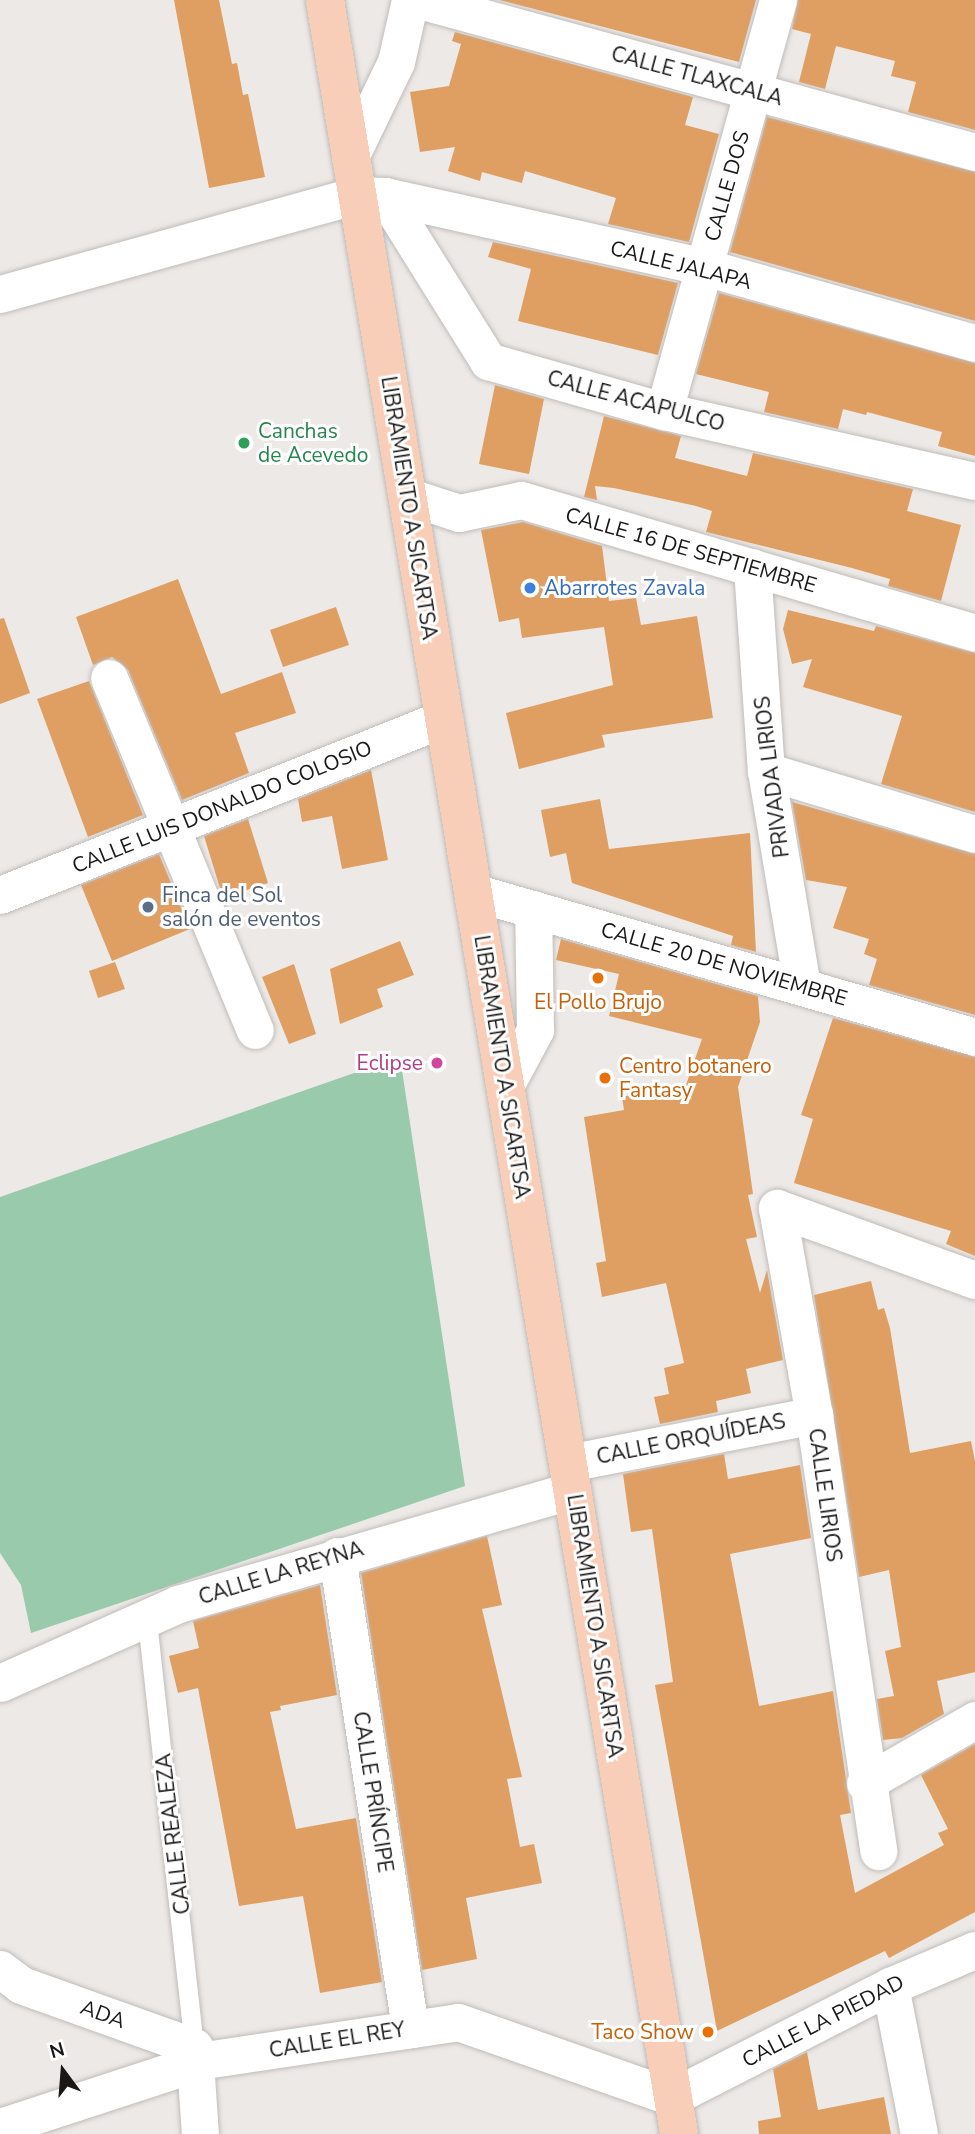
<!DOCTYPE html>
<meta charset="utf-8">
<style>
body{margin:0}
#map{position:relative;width:975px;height:2134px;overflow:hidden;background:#ede9e6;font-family:"Nunito Sans",sans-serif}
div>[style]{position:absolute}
.green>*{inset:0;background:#99caac}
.building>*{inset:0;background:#df9e62}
.roads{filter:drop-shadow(0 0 2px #c0bcb9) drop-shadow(0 0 2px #c0bcb9)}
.lane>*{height:19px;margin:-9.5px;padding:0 9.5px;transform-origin:9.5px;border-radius:9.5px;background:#fff}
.street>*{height:37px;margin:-18.5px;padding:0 18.5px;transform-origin:18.5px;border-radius:18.5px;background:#fff}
.primary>*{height:38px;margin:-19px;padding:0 19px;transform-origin:19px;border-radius:19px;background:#f8ceb9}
.dots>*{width:19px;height:19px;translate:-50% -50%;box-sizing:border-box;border:4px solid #fff;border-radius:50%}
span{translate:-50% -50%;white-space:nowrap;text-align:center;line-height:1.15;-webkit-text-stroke:6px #fff;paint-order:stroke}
.street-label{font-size:21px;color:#1a1817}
.leisure-label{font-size:21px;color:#27864d}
.left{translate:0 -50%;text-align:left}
.shop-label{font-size:21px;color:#366cbe}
.service-label{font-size:21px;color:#4e5e75}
.food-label{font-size:21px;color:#c56008}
.right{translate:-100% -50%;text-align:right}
.hotel-label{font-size:21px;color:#b23c85}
.north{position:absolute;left:28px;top:2036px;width:70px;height:70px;-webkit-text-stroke:5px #fff;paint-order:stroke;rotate:344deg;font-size:19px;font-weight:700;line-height:28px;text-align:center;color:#1a1817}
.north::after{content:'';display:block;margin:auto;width:24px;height:32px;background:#1a1817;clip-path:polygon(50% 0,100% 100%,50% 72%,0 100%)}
</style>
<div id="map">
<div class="green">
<i style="clip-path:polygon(400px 1057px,465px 1486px,31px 1633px,21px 1585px,0 1553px,0 1197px)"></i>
</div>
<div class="building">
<i style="clip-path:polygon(174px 0,219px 0,232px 64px,237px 63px,243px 95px,248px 94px,265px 177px,209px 188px)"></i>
<i style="clip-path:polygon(499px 0,756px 0,739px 62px)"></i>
<i style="clip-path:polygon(798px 0,975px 0,975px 130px,908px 112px,916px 82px,891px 76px,895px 61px,836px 46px,825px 89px,799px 82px,811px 34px,792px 29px)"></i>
<i style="clip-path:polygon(455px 32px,693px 97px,685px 125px,719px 134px,689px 242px,608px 224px,616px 198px,525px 171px,522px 183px,482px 172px,480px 181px,448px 171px,455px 147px,420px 152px,410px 92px,449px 86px,461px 44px,452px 41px)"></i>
<i style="clip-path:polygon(767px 117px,975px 172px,975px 321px,730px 252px)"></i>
<i style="clip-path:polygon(493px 242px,678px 283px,658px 355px,518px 321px,531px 269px,488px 257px)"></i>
<i style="clip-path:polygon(719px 293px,975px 363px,975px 456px,938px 446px,942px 432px,867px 412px,866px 415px,843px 409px,838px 429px,764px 412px,769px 392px,696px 374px)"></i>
<i style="clip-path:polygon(495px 385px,544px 399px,529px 474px,479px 464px)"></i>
<i style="clip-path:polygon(604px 416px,681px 436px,675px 458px,747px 476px,753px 453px,913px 489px,907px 511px,961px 525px,941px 601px,888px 586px,890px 579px,852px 568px,706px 532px,712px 511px,696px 506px,614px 488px,595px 486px,597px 500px,584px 497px)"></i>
<i style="clip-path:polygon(523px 522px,602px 546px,609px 601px,636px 598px,641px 625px,697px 616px,713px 718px,602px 735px,605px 747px,519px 769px,506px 713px,613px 685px,604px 627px,522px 638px,519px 618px,499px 622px,481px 530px)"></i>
<i style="clip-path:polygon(178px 579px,221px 694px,282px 672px,296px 713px,235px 733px,249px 773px,182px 800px,128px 670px,112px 657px,93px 665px,76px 617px)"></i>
<i style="clip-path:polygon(336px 607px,349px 645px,283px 667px,270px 630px)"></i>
<i style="clip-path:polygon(788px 610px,874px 631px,876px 626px,975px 653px,975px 812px,881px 784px,902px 716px,803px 687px,812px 659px,792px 664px,783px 629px)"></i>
<i style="clip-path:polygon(4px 618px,30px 693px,0 704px,0 619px)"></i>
<i style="clip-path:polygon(89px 681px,143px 815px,88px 837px,37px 699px)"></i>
<i style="clip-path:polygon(371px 770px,388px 860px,342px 869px,332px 816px,302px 822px,298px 799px)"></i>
<i style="clip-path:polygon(600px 799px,609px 849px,750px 833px,756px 952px,731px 945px,733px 936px,572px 883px,566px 853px,550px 857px,541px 810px)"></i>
<i style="clip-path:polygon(792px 802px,975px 854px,975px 1015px,869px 985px,877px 959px,864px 954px,869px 939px,833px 928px,847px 887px,806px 880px)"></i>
<i style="clip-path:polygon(248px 819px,268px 883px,223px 898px,204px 836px)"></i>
<i style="clip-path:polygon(159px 854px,190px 929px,112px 961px,81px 885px)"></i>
<i style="clip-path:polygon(561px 939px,758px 996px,760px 1022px,738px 1087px,753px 1194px,748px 1195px,757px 1237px,746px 1239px,760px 1293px,767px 1270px,783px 1360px,746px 1369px,751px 1393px,716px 1401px,718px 1412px,660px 1424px,654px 1397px,669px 1394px,664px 1368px,684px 1363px,666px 1283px,602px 1297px,596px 1263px,606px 1261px,584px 1117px,624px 1110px,622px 1097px,686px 1085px,702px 1039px,609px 1016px,619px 974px,556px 960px)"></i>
<i style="clip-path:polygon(400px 941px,414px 975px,377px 989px,383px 1007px,340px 1024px,330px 969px)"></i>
<i style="clip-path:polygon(115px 962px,125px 989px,98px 998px,89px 971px)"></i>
<i style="clip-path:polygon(294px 964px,316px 1034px,289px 1044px,262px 977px)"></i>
<i style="clip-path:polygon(833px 1018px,975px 1057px,975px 1256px,946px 1244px,951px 1231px,794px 1183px,813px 1119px,801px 1115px)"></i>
<i style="clip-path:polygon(871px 1281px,878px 1310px,884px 1308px,890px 1328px,910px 1453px,971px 1441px,975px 1461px,975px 1672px,937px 1681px,944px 1714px,902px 1738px,883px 1740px,877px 1699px,894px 1696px,885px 1651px,901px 1647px,889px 1570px,859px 1577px,814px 1295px)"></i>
<i style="clip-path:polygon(724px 1454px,728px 1479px,800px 1465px,811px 1538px,730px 1554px,759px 1706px,833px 1691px,851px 1813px,840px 1815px,855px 1893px,944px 1845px,938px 1833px,948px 1829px,921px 1775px,975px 1744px,975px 1912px,889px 1958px,885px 1951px,717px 2031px,655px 1685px,673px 1682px,652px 1529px,631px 1532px,623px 1474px)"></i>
<i style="clip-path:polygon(487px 1536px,502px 1605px,482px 1609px,522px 1777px,507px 1779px,520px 1847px,534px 1844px,542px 1883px,466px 1898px,477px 1959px,422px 1970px,361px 1573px)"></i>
<i style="clip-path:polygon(320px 1585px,337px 1695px,280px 1706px,281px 1710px,270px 1712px,296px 1829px,356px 1818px,382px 1982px,320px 1993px,303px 1896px,239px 1906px,198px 1688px,178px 1693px,169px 1656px,199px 1648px,193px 1621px)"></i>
<i style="clip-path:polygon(807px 2052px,818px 2110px,884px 2097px,891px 2134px,759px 2134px,758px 2121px,781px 2117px,773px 2069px)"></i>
</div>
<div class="roads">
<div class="lane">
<i style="left:147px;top:1621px;width:429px;rotate:83.7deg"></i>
</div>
<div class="street">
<i style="left:419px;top:0;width:576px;rotate:15.29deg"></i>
<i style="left:350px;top:157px;width:106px;rotate:-64.2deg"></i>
<i style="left:396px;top:62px;width:64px;rotate:-77.3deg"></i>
<i style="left:385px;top:196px;width:195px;rotate:58deg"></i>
<i style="left:488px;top:361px;width:183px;rotate:15.9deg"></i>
<i style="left:664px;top:411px;width:319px;rotate:12.7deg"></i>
<i style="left:0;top:294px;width:370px;rotate:-15.5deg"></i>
<i style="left:357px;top:195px;width:28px;rotate:2deg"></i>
<i style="left:385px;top:196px;width:327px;rotate:12.5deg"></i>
<i style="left:704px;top:267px;width:281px;rotate:15.7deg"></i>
<i style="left:664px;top:411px;width:427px;rotate:-74.5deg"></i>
<i style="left:407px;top:496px;width:55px;rotate:18.1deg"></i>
<i style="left:459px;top:513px;width:63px;rotate:-11.8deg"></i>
<i style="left:521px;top:500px;width:473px;rotate:16.3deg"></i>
<i style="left:752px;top:567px;width:204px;rotate:86.1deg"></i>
<i style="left:766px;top:771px;width:218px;rotate:80.5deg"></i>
<i style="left:109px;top:678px;width:381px;rotate:67.5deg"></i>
<i style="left:766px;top:771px;width:218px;rotate:16.8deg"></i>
<i style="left:473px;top:892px;width:523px;rotate:16.11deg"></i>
<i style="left:0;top:895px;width:478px;rotate:-21.7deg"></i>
<i style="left:505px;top:1086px;width:64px;rotate:-61.8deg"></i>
<i style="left:535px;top:1030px;width:121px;rotate:-90.9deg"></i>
<i style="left:777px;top:1208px;width:210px;rotate:79.9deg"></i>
<i style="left:814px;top:1415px;width:441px;rotate:81.6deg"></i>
<i style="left:777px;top:1208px;width:211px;rotate:20deg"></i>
<i style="left:568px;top:1463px;width:251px;rotate:-11deg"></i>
<i style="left:337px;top:1556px;width:479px;rotate:81.2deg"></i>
<i style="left:0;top:1683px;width:195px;rotate:-23.9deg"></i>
<i style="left:178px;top:1604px;width:410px;rotate:-16.1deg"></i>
<i style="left:865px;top:1783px;width:127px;rotate:-29.8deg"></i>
<i style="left:0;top:1969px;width:26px;rotate:37deg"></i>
<i style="left:21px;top:1985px;width:184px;rotate:19.7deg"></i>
<i style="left:194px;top:2047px;width:87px;rotate:86.1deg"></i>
<i style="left:890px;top:1986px;width:151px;rotate:78.9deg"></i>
<i style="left:0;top:2127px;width:216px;rotate:-18.1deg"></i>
<i style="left:205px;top:2060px;width:256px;rotate:-8.5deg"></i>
<i style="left:458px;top:2022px;width:227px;rotate:19.3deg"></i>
<i style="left:672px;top:2097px;width:245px;rotate:-27deg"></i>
<i style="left:890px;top:1986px;width:92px;rotate:-23deg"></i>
</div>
<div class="primary">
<i style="left:325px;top:0;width:2163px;rotate:80.58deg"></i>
</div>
</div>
<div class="dots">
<i style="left:244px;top:443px;background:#2e9e5b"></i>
<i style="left:530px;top:588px;background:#3f7fe0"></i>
<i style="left:148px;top:907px;background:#5c6f8a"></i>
<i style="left:598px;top:978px;background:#e8710a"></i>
<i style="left:437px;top:1063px;background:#d1479c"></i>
<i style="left:605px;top:1078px;background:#e8710a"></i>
<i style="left:708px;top:2032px;background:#e8710a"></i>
</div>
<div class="street-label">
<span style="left:697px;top:76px;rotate:15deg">CALLE TLAXCALA</span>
<span style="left:727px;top:186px;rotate:-74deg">CALLE DOS</span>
<span style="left:681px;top:265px;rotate:14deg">CALLE JALAPA</span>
<span style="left:636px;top:401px;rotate:15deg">CALLE ACAPULCO</span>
<span style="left:409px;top:508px;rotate:81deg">LIBRAMIENTO A SICARTSA</span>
<span style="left:691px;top:550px;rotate:16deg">CALLE 16 DE SEPTIEMBRE</span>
<span style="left:772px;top:777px;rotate:-97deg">PRIVADA LIRIOS</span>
<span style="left:222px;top:807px;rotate:-22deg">CALLE LUIS DONALDO COLOSIO</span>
<span style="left:724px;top:964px;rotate:16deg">CALLE 20 DE NOVIEMBRE</span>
<span style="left:502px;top:1067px;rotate:81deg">LIBRAMIENTO A SICARTSA</span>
<span style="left:691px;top:1439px;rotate:-11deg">CALLE ORQUÍDEAS</span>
<span style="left:825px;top:1495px;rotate:82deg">CALLE LIRIOS</span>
<span style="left:281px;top:1573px;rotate:-17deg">CALLE LA REYNA</span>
<span style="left:595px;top:1626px;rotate:81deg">LIBRAMIENTO A SICARTSA</span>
<span style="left:373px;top:1792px;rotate:81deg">CALLE PRÍNCIPE</span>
<span style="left:173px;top:1834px;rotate:-97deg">CALLE REALEZA</span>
<span style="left:103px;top:2014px;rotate:20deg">ADA</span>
<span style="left:823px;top:2021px;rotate:-27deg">CALLE LA PIEDAD</span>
<span style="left:337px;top:2040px;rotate:-9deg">CALLE EL REY</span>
</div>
<div class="leisure-label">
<span class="left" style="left:258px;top:443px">Canchas<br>de Acevedo</span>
</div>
<div class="shop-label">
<span class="left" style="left:544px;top:588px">Abarrotes Zavala</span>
</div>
<div class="service-label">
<span class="left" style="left:162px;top:907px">Finca del Sol<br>salón de eventos</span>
</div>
<div class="food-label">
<span style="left:598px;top:1002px">El Pollo Brujo</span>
<span class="left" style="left:619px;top:1078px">Centro botanero<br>Fantasy</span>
<span class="right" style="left:694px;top:2032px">Taco Show</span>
</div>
<div class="hotel-label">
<span class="right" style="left:423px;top:1063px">Eclipse</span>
</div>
<div class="north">N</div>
</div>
